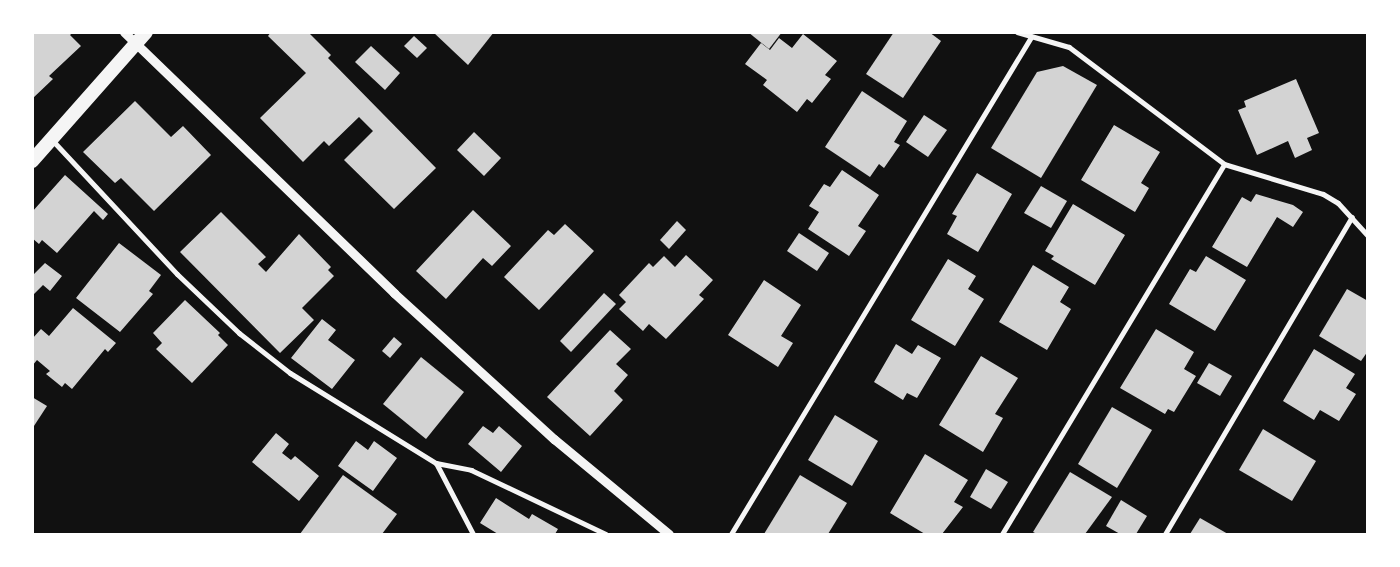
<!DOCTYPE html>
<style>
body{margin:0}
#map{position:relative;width:1400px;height:567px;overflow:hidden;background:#111;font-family:"DejaVu Sans",sans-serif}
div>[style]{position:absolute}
.building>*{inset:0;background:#d3d3d3}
.minor>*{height:5px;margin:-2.5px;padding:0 2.5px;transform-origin:2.5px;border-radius:2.5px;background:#f5f5f5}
.tertiary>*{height:9px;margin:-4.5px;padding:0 4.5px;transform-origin:4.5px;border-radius:4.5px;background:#f5f5f5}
.trunk>*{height:14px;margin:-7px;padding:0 7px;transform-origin:7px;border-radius:7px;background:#f5f5f5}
span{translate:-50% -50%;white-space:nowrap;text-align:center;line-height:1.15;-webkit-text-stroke:4.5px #fff;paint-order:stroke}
.frame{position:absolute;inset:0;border:34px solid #fff;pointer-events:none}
</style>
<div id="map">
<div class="building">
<i style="clip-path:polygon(32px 32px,73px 32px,70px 35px,81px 46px,49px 76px,53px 79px,32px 99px)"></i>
<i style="clip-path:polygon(271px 32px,308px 32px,331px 55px,328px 58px,436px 168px,394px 209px,344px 160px,373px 131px,359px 117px,329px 146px,324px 141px,303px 162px,260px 118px,306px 73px,268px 36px)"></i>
<i style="clip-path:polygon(433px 32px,494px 32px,468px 65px)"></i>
<i style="clip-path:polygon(748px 32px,782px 32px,769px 49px)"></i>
<i style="clip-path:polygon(894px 32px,929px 32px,941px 41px,903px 98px,866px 74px)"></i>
<i style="clip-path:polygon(803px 34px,837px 61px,825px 75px,831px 79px,812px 103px,807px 99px,797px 112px,763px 85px,767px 80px,745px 64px,761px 43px,770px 50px,779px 38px,792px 48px)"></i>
<i style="clip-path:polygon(414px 36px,427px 48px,417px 58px,404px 46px)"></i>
<i style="clip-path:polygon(371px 46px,400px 73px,385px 90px,355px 62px)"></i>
<i style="clip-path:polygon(1063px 66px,1097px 85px,1041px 178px,991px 148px,1037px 72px)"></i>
<i style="clip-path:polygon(1296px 79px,1319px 133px,1307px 138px,1312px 150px,1295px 158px,1288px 141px,1257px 155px,1238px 110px,1246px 107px,1244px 101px)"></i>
<i style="clip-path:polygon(862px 91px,907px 121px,894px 142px,900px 145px,884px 168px,879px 164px,870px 177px,825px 147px)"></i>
<i style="clip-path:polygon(135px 101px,171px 137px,183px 126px,211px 155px,154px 211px,121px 178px,115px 183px,83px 152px)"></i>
<i style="clip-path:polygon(924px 115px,947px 130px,928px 157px,906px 142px)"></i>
<i style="clip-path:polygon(1114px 125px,1160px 152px,1141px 183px,1149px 188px,1135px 212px,1081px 180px)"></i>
<i style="clip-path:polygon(474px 132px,501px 158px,484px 176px,457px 150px)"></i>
<i style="clip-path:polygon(842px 170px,879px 195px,858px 226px,866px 231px,849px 256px,808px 229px,819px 212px,809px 206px,824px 184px,830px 187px)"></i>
<i style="clip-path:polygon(977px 173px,1012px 194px,978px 252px,947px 234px,957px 216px,952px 214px)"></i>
<i style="clip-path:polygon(65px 175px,108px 214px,103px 220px,94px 211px,57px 253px,42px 240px,39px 244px,32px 238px,32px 212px)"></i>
<i style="clip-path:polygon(1041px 186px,1067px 201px,1051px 228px,1024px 213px)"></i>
<i style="clip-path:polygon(1256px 194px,1293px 205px,1303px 212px,1293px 227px,1277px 217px,1247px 267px,1212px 247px,1242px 197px,1251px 202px)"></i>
<i style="clip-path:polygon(1073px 204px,1125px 235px,1095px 285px,1051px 259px,1054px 256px,1045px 251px)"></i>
<i style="clip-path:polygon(473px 210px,511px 246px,492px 266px,483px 258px,446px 299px,416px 271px)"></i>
<i style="clip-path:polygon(221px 212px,266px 257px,258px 264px,266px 272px,299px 234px,331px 267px,328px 270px,334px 276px,302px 308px,314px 320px,280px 353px,180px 252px)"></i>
<i style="clip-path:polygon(677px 221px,686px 230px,669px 249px,660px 240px)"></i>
<i style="clip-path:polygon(565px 224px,594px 251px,539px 310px,504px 277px,548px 230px,554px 235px)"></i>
<i style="clip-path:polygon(799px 233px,829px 253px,817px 271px,787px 251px)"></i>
<i style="clip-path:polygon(119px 243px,161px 275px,149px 291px,153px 294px,120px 332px,76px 298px)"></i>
<i style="clip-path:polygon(686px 255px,713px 280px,699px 295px,704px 299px,666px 339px,649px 324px,643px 331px,619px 309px,626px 302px,619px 295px,649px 263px,653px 267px,664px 256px,675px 267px)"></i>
<i style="clip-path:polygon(1206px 256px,1246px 280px,1215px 331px,1169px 304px,1190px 269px,1196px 272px)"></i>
<i style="clip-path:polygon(948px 259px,976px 276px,968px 289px,984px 299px,955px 346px,911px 320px)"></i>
<i style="clip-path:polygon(45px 263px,62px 276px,50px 291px,43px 285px,32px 296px,32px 276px)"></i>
<i style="clip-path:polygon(1033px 265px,1069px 287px,1060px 302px,1071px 309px,1047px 350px,999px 322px)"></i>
<i style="clip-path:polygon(764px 280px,801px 305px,781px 336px,793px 343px,778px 367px,728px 335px)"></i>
<i style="clip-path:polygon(1347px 289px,1368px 301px,1368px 351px,1361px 361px,1319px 336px)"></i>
<i style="clip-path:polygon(604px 293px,616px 304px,571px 352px,560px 341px)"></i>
<i style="clip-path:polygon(185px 300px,220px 333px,218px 335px,228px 345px,192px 383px,156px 349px,162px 343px,153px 333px)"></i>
<i style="clip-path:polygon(73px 308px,116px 343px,108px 352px,105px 349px,72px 389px,65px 383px,62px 387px,46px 374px,50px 371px,37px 360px,32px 366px,32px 339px,41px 329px,49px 336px)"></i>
<i style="clip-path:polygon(322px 319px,336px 330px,328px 340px,355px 360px,332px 389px,291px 358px)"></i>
<i style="clip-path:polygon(1156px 329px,1194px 352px,1184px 369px,1196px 376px,1174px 412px,1168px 409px,1165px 414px,1120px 388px)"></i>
<i style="clip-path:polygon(610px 330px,631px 349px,616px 364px,628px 375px,614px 391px,623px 400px,590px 436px,547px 397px)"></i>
<i style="clip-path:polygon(394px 337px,402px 344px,390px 358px,382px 351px)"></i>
<i style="clip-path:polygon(896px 344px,912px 354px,918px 345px,941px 358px,917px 398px,907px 393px,903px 400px,874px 382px)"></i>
<i style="clip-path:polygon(1314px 349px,1355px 374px,1346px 388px,1356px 394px,1339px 421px,1320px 410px,1314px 420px,1283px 401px)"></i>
<i style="clip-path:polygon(981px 356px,1018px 378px,995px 414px,1003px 418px,983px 452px,939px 425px)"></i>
<i style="clip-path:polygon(421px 357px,464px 392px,426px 439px,383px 404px)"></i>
<i style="clip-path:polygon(1209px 363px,1232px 376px,1220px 396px,1197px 383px)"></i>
<i style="clip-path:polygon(32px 397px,47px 406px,32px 429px)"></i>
<i style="clip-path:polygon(1112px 407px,1152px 430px,1117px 488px,1078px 464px)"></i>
<i style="clip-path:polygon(835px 415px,878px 441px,852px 486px,808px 460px)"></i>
<i style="clip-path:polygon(483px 426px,493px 433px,499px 426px,522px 446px,501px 472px,468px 444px)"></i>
<i style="clip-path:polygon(1263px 429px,1316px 461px,1292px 501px,1239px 470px)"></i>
<i style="clip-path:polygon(276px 433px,289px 444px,282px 453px,291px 460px,295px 456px,319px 476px,299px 501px,252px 462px)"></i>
<i style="clip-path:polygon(356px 441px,368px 450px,374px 441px,397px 458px,373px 491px,338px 466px)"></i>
<i style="clip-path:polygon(925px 454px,968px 480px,954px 502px,963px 507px,942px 534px,925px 534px,890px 513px)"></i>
<i style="clip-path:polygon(986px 469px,1008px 482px,991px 509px,970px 497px)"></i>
<i style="clip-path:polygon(1070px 472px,1112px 497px,1085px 534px,1037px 534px,1033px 532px)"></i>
<i style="clip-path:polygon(343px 475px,397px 514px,382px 534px,300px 534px)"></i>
<i style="clip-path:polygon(800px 475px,847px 503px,828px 534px,764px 534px)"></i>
<i style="clip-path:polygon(496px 498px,529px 519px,532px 514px,558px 529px,555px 534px,498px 534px,480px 523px)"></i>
<i style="clip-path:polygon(1121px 500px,1147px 516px,1136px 534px,1120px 534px,1106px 526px)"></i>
<i style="clip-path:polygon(1200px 518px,1228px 534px,1190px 534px)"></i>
</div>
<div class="minor">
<i style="left:1017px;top:32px;width:54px;rotate:16.1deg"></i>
<i style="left:1069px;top:47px;width:194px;rotate:37deg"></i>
<i style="left:1224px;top:164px;width:103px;rotate:16.9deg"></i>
<i style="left:1323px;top:194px;width:17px;rotate:31deg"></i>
<i style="left:1338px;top:203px;width:45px;rotate:47.7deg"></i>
<i style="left:53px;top:141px;width:182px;rotate:47deg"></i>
<i style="left:177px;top:274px;width:86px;rotate:43.6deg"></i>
<i style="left:239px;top:333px;width:65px;rotate:38.1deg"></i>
<i style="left:290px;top:373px;width:172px;rotate:31.7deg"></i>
<i style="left:436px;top:463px;width:80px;rotate:62.5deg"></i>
<i style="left:436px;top:463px;width:36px;rotate:11deg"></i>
<i style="left:471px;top:470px;width:149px;rotate:25.4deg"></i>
<i style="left:731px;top:534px;width:581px;rotate:-58.88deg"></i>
<i style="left:1002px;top:534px;width:431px;rotate:-59deg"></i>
<i style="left:1165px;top:534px;width:368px;rotate:-59.5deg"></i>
</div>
<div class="tertiary">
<i style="left:124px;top:32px;width:376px;rotate:44deg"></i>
<i style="left:394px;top:293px;width:217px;rotate:42.4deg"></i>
<i style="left:554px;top:439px;width:149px;rotate:39.6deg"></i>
</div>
<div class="trunk">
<i style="left:32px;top:161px;width:172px;rotate:-48.5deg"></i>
</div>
<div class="frame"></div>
</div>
